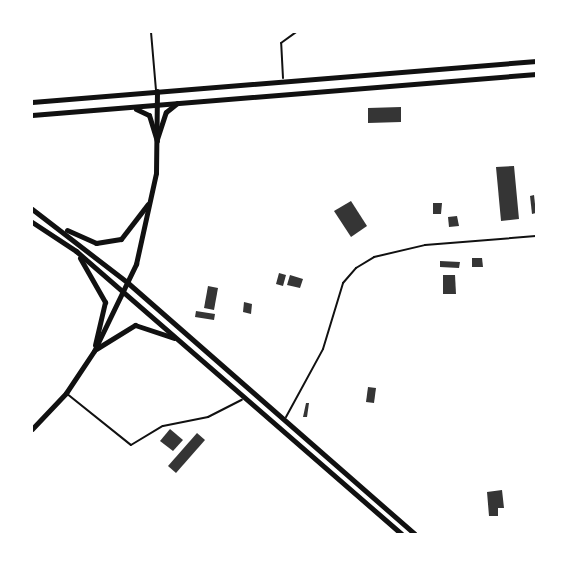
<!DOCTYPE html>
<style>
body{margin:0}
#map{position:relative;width:568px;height:566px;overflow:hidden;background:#fff;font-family:Helvetica,sans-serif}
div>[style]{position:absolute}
.building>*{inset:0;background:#353535}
.service>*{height:2px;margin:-1px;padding:0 1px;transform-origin:1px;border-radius:1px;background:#111}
.tertiary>*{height:5px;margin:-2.5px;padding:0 2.5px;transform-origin:2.5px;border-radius:2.5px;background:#111}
.secondary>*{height:5px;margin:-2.5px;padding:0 2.5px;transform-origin:2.5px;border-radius:2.5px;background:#111}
span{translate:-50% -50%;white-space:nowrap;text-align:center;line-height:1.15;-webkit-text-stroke:7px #fff;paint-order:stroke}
.frame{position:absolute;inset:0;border:33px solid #fff;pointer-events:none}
</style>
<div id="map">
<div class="building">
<i style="clip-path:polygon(401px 107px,401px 122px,368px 123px,368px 108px)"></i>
<i style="clip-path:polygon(514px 166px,519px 219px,501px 221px,496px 167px)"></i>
<i style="clip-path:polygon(534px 195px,536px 213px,532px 214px,530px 196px)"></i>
<i style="clip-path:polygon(351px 201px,367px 226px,351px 237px,334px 211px)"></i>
<i style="clip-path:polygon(433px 203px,442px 203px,441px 214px,433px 214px)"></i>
<i style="clip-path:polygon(457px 216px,459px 226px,449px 227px,448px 217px)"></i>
<i style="clip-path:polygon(472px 258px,482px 258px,483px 267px,472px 267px)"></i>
<i style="clip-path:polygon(440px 261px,460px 262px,459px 268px,440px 267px)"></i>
<i style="clip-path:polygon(279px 273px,286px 275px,283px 286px,276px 284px)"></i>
<i style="clip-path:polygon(290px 275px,303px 279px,300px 288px,287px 285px)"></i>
<i style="clip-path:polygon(443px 275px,455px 275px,456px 294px,443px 294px)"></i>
<i style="clip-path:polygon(208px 286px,218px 288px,214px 310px,204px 308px)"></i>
<i style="clip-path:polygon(244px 302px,252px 304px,251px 314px,243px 312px)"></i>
<i style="clip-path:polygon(196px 311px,215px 314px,214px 320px,195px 317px)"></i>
<i style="clip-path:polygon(368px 387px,376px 388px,374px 403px,366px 402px)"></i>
<i style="clip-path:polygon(306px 403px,309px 403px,307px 417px,303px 417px)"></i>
<i style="clip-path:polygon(170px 429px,183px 440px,173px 451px,160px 441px)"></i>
<i style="clip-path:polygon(197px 433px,205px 440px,176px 473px,168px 466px)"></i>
<i style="clip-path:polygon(502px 490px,504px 508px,498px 508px,498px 516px,489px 516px,487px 492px)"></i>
</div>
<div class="service">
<i style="left:151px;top:32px;width:58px;rotate:85.1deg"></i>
<i style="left:283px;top:78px;width:35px;rotate:-93deg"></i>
<i style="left:281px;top:43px;width:19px;rotate:-36deg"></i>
<i style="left:66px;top:393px;width:83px;rotate:38.7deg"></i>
<i style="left:131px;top:445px;width:37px;rotate:-31deg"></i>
<i style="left:163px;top:426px;width:46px;rotate:-11.3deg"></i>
<i style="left:208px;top:417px;width:38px;rotate:-27deg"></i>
<i style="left:286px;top:417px;width:77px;rotate:-61.4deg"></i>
<i style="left:323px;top:349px;width:69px;rotate:-73.1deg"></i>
<i style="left:343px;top:283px;width:20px;rotate:-49deg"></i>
<i style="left:356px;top:268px;width:21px;rotate:-31deg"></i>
<i style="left:374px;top:257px;width:52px;rotate:-13.2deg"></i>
<i style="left:425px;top:245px;width:111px;rotate:-4.6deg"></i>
</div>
<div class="tertiary">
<i style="left:32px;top:209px;width:121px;rotate:37.6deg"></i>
<i style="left:128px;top:283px;width:381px;rotate:41.2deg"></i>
<i style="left:32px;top:222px;width:53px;rotate:33.4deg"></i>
<i style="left:76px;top:251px;width:431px;rotate:41deg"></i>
<i style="left:67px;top:230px;width:32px;rotate:24deg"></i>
<i style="left:96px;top:243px;width:25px;rotate:-9deg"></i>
<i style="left:121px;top:239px;width:44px;rotate:-52.4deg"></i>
<i style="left:80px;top:258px;width:51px;rotate:60.4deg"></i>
<i style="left:105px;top:302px;width:44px;rotate:103.1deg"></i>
<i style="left:96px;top:349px;width:46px;rotate:-31.6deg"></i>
<i style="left:135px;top:325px;width:41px;rotate:18.4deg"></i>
<i style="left:32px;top:429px;width:50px;rotate:-46.6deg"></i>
<i style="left:66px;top:393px;width:50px;rotate:-56.3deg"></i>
<i style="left:94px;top:351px;width:97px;rotate:-64.2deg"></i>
<i style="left:136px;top:264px;width:93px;rotate:-77.6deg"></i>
<i style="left:156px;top:173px;width:82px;rotate:-89.3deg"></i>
</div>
<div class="secondary">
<i style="left:32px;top:102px;width:506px;rotate:-4.65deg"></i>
<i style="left:136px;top:109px;width:14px;rotate:25deg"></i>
<i style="left:149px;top:115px;width:27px;rotate:73deg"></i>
<i style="left:32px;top:115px;width:506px;rotate:-4.65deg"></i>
<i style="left:157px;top:139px;width:28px;rotate:-72deg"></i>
<i style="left:166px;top:112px;width:14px;rotate:-39deg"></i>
</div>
<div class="frame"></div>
</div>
